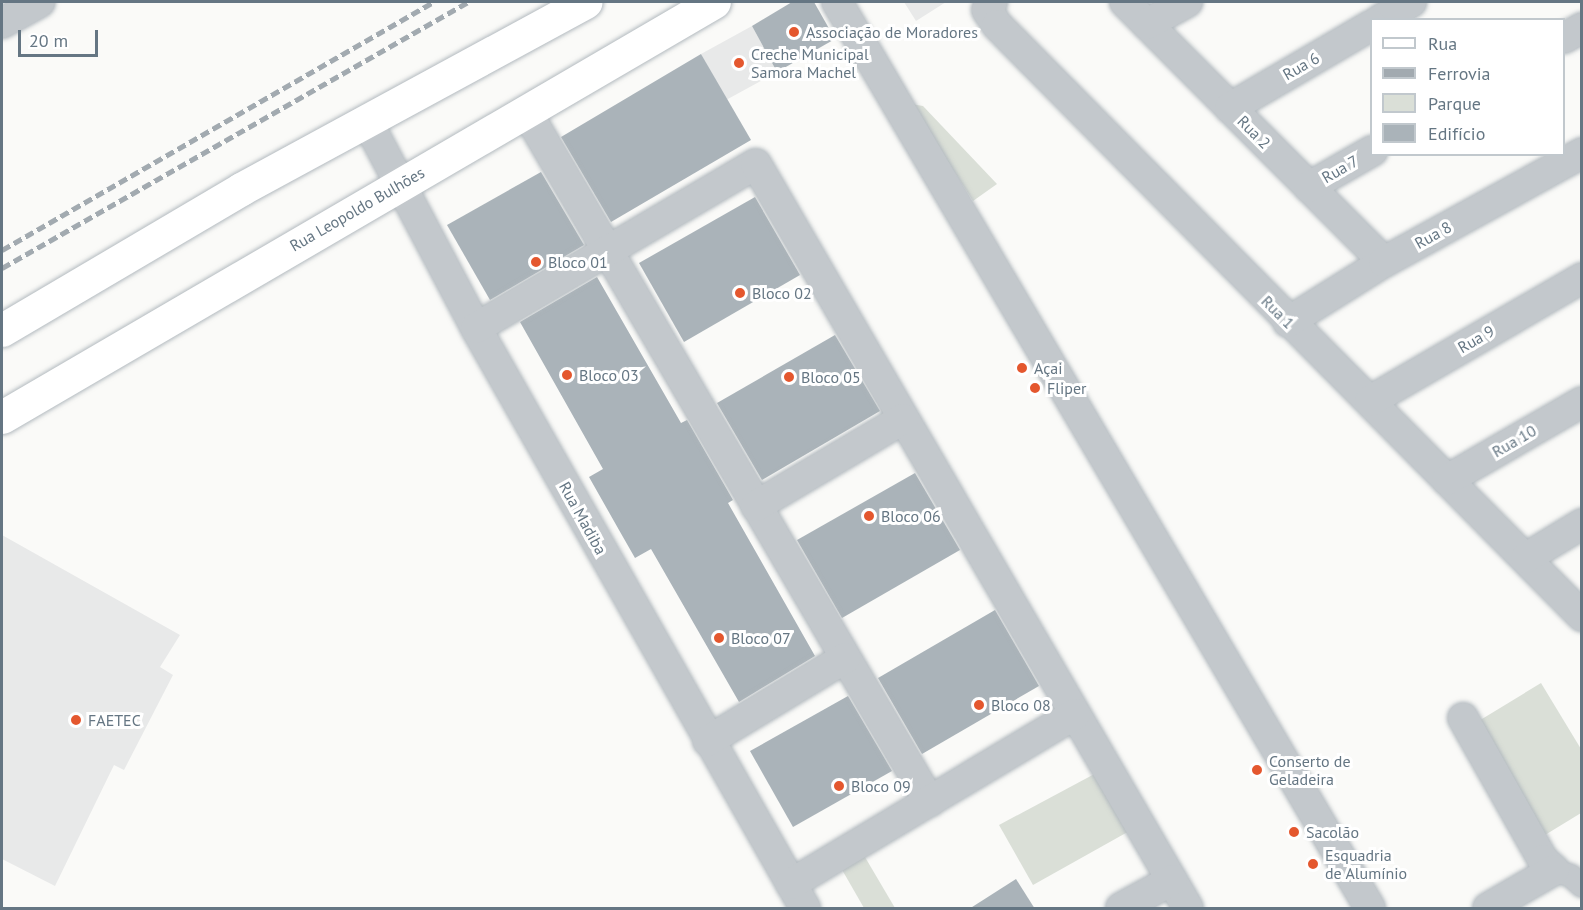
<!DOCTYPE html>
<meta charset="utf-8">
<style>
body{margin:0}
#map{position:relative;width:1583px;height:910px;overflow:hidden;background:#fafaf8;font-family:"PT Sans",sans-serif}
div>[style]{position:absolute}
.built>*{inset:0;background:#e8e9e9}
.green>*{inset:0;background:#dadfd7}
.building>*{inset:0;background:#aab3b9}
.roads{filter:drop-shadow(0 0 2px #b3babf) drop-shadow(0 0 2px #b3babf)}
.pedestrian>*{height:22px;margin:-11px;padding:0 11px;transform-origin:11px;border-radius:11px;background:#c3c8cc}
.minor>*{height:30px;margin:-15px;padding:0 15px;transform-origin:15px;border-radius:15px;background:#c3c8cc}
.secondary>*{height:33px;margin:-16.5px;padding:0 16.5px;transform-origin:16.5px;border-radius:16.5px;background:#fff}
.rail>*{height:4.5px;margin-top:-2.25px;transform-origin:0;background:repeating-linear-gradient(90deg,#a2aab0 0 9px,transparent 0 13.5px)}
.dots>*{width:16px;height:16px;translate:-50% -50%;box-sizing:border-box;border:3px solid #fff;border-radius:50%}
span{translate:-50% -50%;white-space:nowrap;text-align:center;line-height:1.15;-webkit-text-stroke:6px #fff;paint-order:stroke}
.poi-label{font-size:16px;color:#657683}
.left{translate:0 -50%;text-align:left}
.street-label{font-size:16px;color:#657683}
.frame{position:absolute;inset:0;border:3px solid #657683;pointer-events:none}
.legend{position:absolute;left:1370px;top:18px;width:195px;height:138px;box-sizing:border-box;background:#fff;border:2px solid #c1c8cd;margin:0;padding:8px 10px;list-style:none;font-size:18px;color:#657683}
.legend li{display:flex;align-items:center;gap:12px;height:30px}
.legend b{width:30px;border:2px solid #c1c8cd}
.scale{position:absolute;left:18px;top:30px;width:80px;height:27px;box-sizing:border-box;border:3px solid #657683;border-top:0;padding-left:8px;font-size:18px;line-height:21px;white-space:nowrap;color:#657683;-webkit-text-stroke:4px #fff;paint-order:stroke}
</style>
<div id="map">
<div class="built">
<i style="clip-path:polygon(904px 2px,946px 2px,916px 21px)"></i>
<i style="clip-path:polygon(752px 26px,777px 72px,726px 100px,701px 54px)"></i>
<i style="clip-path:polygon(2px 535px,180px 635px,160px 667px,173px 675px,124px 770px,114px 765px,55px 886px,2px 859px)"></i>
</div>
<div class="green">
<i style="clip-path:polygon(911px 104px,923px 106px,997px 184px,973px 201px)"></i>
<i style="clip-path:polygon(1541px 683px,1581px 749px,1581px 813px,1545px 835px,1477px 722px)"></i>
<i style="clip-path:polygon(1100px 771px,1133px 829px,1033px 885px,999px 825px)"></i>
<i style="clip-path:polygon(862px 852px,895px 908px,864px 908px,841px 868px)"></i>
</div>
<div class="building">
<i style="clip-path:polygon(792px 2px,814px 2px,835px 39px,777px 72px,752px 26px)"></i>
<i style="clip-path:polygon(701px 54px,751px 140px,611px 222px,561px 137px)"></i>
<i style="clip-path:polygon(541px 172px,584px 245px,490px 300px,447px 225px)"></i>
<i style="clip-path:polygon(755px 197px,800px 275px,684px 342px,639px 263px)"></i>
<i style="clip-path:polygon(597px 277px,681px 423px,687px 420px,733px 500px,728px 503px,815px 656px,739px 702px,651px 549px,635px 558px,619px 530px,589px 477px,603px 469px,520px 322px)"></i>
<i style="clip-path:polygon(835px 335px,880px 411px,762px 480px,717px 403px)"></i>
<i style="clip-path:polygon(915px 473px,960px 550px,842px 618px,797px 540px)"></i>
<i style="clip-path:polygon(995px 610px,1039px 686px,922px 754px,878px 678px)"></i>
<i style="clip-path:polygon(848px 696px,892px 771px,793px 827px,750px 751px)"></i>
<i style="clip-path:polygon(1016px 879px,1035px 909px,969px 909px)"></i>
</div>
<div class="roads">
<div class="pedestrian">
<i style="left:1554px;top:870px;width:18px;rotate:19deg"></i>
<i style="left:1571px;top:876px;width:15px;rotate:42deg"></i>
</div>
<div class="minor">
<i style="left:837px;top:2px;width:1051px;rotate:59.53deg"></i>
<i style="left:992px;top:2px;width:9px;rotate:122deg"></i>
<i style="left:987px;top:10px;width:18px;rotate:56deg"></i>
<i style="left:997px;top:25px;width:832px;rotate:45.29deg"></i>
<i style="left:1125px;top:2px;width:367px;rotate:45.1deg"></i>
<i style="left:1380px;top:20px;width:36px;rotate:-30deg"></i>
<i style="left:2px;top:23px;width:43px;rotate:-28.9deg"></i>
<i style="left:1147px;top:24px;width:46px;rotate:-28.8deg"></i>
<i style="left:1564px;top:38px;width:21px;rotate:-29deg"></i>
<i style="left:1230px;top:108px;width:164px;rotate:-30.3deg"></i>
<i style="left:526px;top:111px;width:800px;rotate:59.69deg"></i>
<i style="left:368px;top:123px;width:232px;rotate:62.2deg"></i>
<i style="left:476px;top:328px;width:667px;rotate:60.44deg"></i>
<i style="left:1309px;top:187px;width:73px;rotate:-29.7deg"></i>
<i style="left:1288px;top:322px;width:113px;rotate:-32deg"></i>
<i style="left:1384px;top:262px;width:226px;rotate:-28.8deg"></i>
<i style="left:476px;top:328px;width:324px;rotate:-30.4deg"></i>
<i style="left:756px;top:164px;width:860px;rotate:59.86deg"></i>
<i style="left:1370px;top:401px;width:245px;rotate:-30.1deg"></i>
<i style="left:1447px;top:480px;width:156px;rotate:-30deg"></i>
<i style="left:756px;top:506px;width:171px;rotate:-30.6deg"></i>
<i style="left:1526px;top:558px;width:66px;rotate:-31.3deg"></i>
<i style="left:1463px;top:718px;width:163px;rotate:60.6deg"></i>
<i style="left:1543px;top:860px;width:15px;rotate:42deg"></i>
<i style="left:1554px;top:870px;width:76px;rotate:150.1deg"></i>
<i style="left:708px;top:741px;width:160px;rotate:-31.2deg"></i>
<i style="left:791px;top:884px;width:331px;rotate:-30.9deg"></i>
<i style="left:1121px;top:908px;width:58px;rotate:-28.8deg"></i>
</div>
<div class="secondary">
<i style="left:2px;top:330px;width:277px;rotate:-30.5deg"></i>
<i style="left:241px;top:189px;width:392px;rotate:-28.5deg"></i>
<i style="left:2px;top:417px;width:824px;rotate:-30.24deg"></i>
</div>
</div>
<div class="rail">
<i style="left:2px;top:250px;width:497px;rotate:-29.9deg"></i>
<i style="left:2px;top:268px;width:537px;rotate:-29.72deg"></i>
</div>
<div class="dots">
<i style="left:794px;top:32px;background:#e4572e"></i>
<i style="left:739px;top:63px;background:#e4572e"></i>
<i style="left:536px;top:262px;background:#e4572e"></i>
<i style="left:740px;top:293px;background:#e4572e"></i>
<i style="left:1022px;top:368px;background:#e4572e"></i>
<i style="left:567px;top:375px;background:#e4572e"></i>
<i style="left:789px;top:377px;background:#e4572e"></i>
<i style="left:1035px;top:388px;background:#e4572e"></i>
<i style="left:869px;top:516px;background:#e4572e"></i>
<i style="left:719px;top:638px;background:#e4572e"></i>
<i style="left:979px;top:705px;background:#e4572e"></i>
<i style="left:76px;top:720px;background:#e4572e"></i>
<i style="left:1257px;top:770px;background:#e4572e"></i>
<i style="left:839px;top:786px;background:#e4572e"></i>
<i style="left:1294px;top:832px;background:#e4572e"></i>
<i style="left:1313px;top:864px;background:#e4572e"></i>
</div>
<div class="poi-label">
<span class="left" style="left:806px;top:32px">Associação de Moradores</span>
<span class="left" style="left:751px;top:63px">Creche Municipal<br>Samora Machel</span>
<span class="left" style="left:548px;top:262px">Bloco 01</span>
<span class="left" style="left:752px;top:293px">Bloco 02</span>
<span class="left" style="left:1034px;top:368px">Açai</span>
<span class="left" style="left:579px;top:375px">Bloco 03</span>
<span class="left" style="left:801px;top:377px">Bloco 05</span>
<span class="left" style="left:1047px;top:388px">Fliper</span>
<span class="left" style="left:881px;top:516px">Bloco 06</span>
<span class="left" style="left:731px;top:638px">Bloco 07</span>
<span class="left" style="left:991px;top:705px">Bloco 08</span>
<span class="left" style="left:88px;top:720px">FAETEC</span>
<span class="left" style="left:1269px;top:770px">Conserto de<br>Geladeira</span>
<span class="left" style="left:851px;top:786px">Bloco 09</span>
<span class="left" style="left:1306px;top:832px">Sacolão</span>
<span class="left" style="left:1325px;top:864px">Esquadria<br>de Alumínio</span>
</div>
<div class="street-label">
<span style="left:1301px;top:66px;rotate:-30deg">Rua 6</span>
<span style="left:1254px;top:132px;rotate:45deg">Rua 2</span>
<span style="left:1340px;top:169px;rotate:-30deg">Rua 7</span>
<span style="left:357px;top:209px;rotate:-30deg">Rua Leopoldo Bulhões</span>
<span style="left:1433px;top:235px;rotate:-29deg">Rua 8</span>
<span style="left:1278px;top:312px;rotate:45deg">Rua 1</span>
<span style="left:1476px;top:339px;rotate:-30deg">Rua 9</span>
<span style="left:1514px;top:441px;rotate:-30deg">Rua 10</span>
<span style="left:583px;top:518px;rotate:61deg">Rua Madiba</span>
</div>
<div class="frame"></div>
<ul class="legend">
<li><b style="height:8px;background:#fff"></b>Rua</li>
<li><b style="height:8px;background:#a2aab0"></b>Ferrovia</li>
<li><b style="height:16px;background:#dadfd7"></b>Parque</li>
<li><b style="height:16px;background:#aab3b9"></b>Edifício</li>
</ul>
<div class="scale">20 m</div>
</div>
